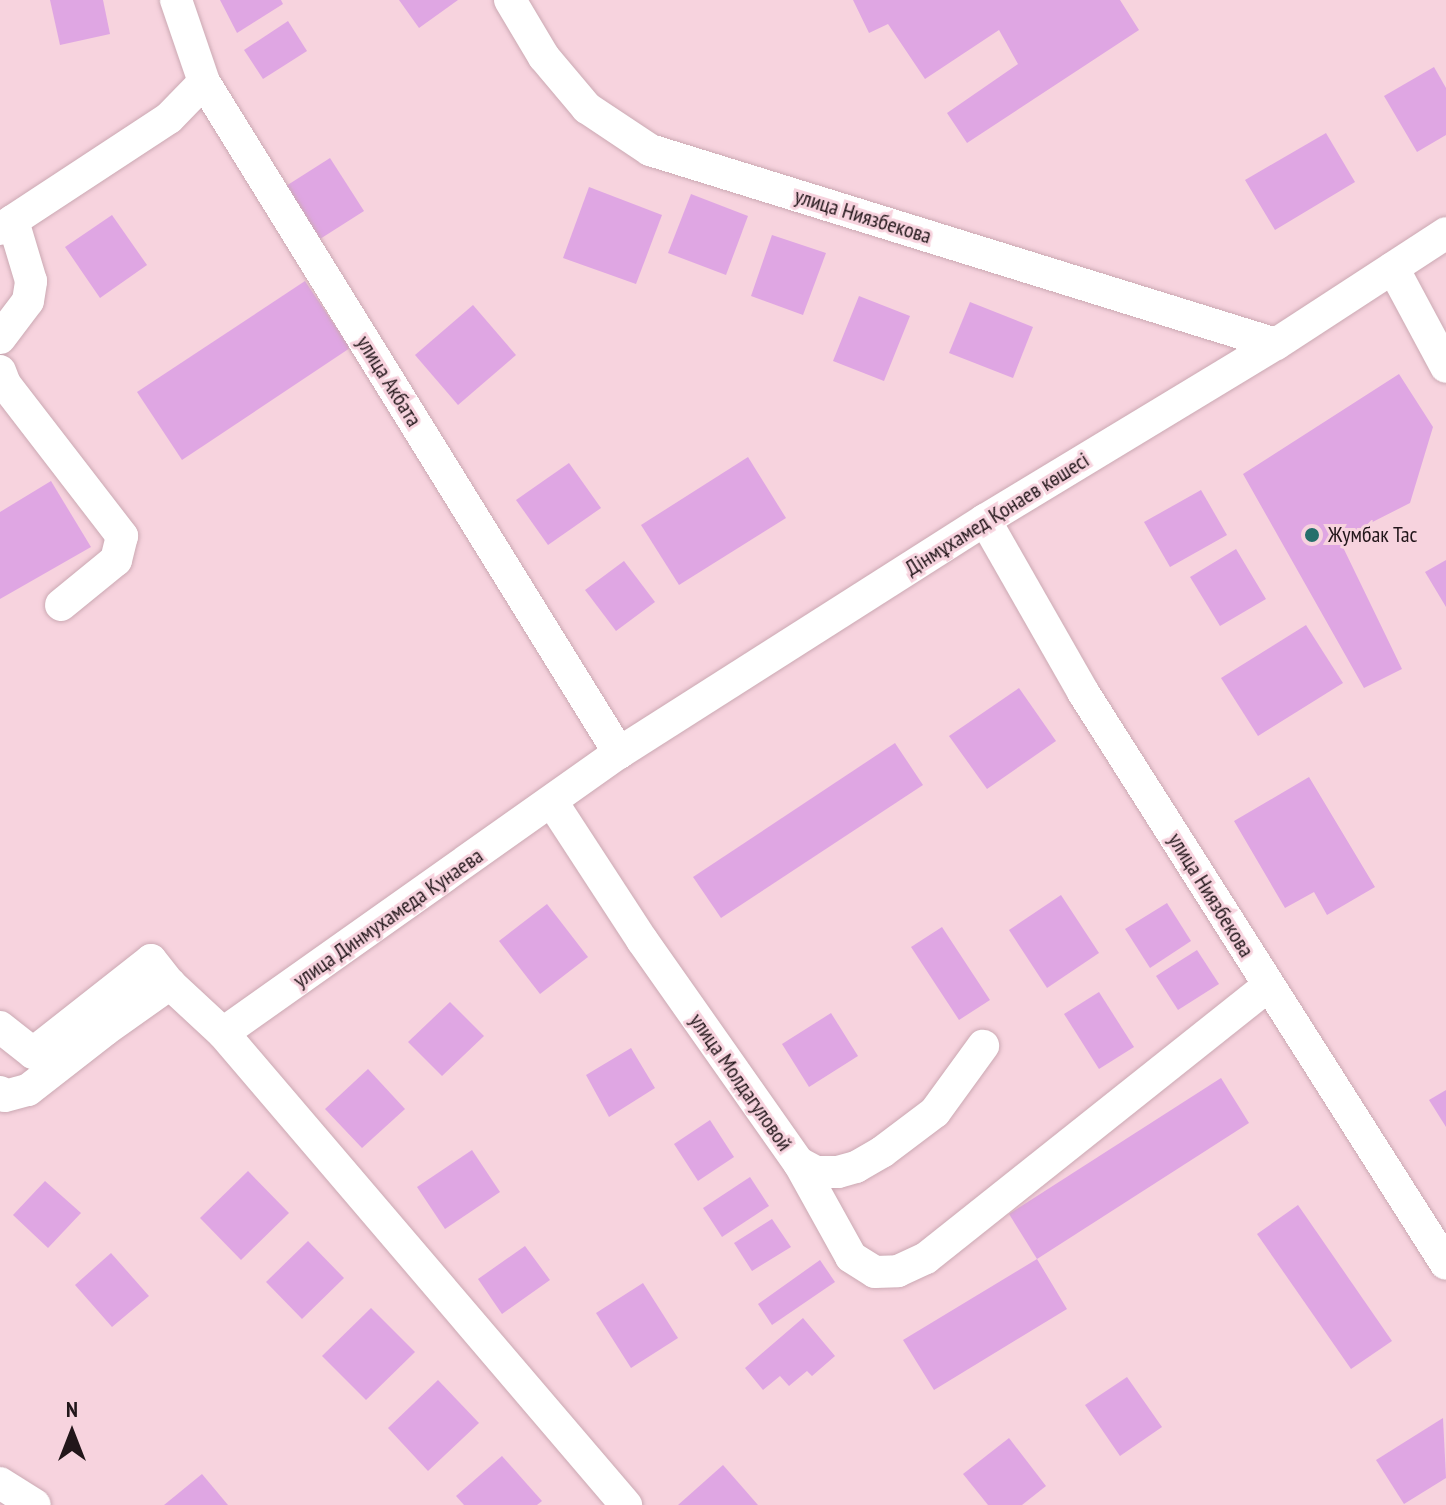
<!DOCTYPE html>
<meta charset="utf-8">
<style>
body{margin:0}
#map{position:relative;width:1446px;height:1505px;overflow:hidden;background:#f7d3de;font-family:"PT Sans Narrow",sans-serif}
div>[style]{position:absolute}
.building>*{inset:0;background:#dfa6e3}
.roads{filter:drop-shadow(0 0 2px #cba9b3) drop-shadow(0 0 2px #cba9b3)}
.minor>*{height:32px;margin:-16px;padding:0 16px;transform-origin:16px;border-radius:16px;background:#fff}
.dots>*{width:22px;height:22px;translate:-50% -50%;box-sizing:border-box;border:4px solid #f7d3de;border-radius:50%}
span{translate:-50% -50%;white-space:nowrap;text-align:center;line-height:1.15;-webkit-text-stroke:6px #f7d3de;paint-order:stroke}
.street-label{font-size:22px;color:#22161a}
.poi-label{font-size:22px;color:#22161a}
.left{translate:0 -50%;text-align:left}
.north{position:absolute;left:32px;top:1393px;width:80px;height:80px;-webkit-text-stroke:6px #f7d3de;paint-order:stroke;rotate:0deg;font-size:22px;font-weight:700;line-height:32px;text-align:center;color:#22161a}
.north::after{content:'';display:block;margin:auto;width:28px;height:36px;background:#22161a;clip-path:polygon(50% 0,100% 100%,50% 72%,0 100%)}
</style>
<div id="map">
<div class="building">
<i style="clip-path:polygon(50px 0,103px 0,110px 34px,60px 45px)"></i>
<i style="clip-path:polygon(220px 0,281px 0,283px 4px,237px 33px)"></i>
<i style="clip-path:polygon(399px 0,458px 0,419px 28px)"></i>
<i style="clip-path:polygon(853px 0,1120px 0,1139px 30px,967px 143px,947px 113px,1018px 64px,999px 30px,925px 79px,888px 24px,869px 33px)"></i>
<i style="clip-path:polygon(288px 21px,307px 51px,263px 79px,244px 50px)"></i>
<i style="clip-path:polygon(1434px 67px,1446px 88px,1446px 135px,1417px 152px,1384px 96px)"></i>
<i style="clip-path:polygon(1326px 133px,1355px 182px,1275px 230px,1245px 180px)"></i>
<i style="clip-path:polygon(330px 158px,364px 211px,320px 239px,286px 186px)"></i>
<i style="clip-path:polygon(589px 187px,662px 215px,636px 284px,563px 258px)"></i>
<i style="clip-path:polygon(691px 194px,748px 216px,726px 275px,668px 253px)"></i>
<i style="clip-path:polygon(112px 215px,147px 265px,100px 298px,65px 247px)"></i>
<i style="clip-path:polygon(772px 235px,826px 253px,803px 315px,751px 296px)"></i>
<i style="clip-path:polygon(305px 281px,350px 348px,182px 460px,137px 392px)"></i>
<i style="clip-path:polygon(859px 296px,910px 316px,884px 381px,833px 361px)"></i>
<i style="clip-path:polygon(970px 302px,1033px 327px,1013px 378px,949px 353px)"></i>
<i style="clip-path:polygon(473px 305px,516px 355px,458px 405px,415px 355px)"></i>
<i style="clip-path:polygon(1399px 374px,1433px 427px,1410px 503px,1339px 539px,1402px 669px,1364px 688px,1243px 474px)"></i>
<i style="clip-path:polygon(748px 457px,786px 518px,679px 585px,641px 525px)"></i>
<i style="clip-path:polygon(569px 463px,601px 508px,548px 545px,516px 500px)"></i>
<i style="clip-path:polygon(51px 481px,91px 547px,0 599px,0 512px)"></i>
<i style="clip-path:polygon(1201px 490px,1227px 535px,1170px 567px,1144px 522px)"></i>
<i style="clip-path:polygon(1236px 549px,1266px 599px,1220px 626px,1190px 577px)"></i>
<i style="clip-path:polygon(1446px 560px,1446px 607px,1425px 572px)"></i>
<i style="clip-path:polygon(624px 561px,655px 602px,616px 631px,585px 590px)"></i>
<i style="clip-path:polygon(1306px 625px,1343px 683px,1258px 736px,1221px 678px)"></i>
<i style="clip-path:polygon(1019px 688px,1056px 741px,987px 789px,949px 736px)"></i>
<i style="clip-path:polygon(895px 743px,923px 785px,721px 918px,693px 877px)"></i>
<i style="clip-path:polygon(1309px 777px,1375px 887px,1327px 915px,1314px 892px,1285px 908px,1234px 821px)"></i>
<i style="clip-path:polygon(1061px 895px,1099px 953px,1047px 988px,1009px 930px)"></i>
<i style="clip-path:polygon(1167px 903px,1191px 941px,1150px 968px,1125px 929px)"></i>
<i style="clip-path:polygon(547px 904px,588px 957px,540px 994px,499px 941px)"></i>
<i style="clip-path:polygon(942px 927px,990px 1000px,959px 1020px,911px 947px)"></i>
<i style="clip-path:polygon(1197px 950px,1219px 984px,1178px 1010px,1156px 976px)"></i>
<i style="clip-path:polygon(1099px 992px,1134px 1047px,1099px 1069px,1064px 1014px)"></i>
<i style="clip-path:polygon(450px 1002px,484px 1036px,442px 1076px,408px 1042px)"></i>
<i style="clip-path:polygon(831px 1013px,858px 1056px,809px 1087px,782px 1044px)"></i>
<i style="clip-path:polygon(631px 1048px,655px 1088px,609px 1117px,586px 1075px)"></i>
<i style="clip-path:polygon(368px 1069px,405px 1109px,362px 1148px,325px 1109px)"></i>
<i style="clip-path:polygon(1221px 1078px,1249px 1123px,1037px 1259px,1009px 1214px)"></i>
<i style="clip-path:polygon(1446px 1090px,1446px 1127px,1429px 1100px)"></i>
<i style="clip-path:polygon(710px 1120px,734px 1157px,698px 1181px,674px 1144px)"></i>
<i style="clip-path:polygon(472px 1150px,500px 1192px,445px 1229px,417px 1187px)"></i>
<i style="clip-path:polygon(248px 1171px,289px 1213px,241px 1260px,200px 1218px)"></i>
<i style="clip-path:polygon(750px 1177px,769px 1206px,722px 1237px,703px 1208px)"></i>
<i style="clip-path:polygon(45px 1181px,81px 1213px,48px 1248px,13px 1215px)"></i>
<i style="clip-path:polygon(1298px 1205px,1392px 1341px,1351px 1369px,1257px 1234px)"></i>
<i style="clip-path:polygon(772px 1219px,791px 1247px,752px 1271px,734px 1243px)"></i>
<i style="clip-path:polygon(308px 1241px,344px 1278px,302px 1319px,266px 1282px)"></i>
<i style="clip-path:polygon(525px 1246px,550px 1280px,502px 1314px,478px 1279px)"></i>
<i style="clip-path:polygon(111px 1253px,149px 1296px,112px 1327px,75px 1285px)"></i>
<i style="clip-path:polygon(1037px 1259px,1067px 1309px,934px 1390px,903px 1340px)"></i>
<i style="clip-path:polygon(820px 1260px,835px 1282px,772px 1325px,758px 1304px)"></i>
<i style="clip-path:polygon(643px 1283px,678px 1338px,631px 1368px,596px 1313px)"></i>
<i style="clip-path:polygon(371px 1308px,415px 1352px,366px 1400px,322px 1356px)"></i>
<i style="clip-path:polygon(803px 1318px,835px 1356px,812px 1376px,807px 1371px,789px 1386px,780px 1376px,763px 1390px,745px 1368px)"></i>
<i style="clip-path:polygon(1127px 1377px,1162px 1427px,1120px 1456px,1085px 1405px)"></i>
<i style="clip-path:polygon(438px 1380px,479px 1423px,428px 1471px,388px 1428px)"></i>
<i style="clip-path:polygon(1443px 1418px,1446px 1478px,1404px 1504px,1376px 1460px)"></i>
<i style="clip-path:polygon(1009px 1438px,1046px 1486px,1022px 1505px,988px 1505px,963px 1474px)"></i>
<i style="clip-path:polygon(502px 1456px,542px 1501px,537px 1505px,464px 1505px,456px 1496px)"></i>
<i style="clip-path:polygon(723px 1465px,758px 1505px,678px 1505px)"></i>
<i style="clip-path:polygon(202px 1474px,228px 1505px,164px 1505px)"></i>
</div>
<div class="roads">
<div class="minor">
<i style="left:176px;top:0;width:87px;rotate:71.1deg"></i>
<i style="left:204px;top:82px;width:789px;rotate:58.26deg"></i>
<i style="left:510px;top:0;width:66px;rotate:59.2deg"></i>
<i style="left:544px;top:57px;width:67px;rotate:49.9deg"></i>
<i style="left:587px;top:108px;width:76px;rotate:33.7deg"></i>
<i style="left:650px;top:150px;width:655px;rotate:17.22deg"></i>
<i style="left:0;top:229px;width:202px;rotate:-33.3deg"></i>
<i style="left:169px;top:118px;width:50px;rotate:-45.8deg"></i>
<i style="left:1393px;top:268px;width:112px;rotate:61.8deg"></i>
<i style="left:0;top:338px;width:46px;rotate:-52.9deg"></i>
<i style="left:28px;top:301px;width:20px;rotate:-81deg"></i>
<i style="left:31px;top:281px;width:63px;rotate:-106.7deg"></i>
<i style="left:0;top:371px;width:14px;rotate:69deg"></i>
<i style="left:5px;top:384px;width:192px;rotate:52.4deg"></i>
<i style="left:122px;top:536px;width:25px;rotate:104deg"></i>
<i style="left:116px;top:560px;width:71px;rotate:140.7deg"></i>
<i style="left:985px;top:520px;width:198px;rotate:60.3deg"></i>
<i style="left:1083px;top:692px;width:677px;rotate:57.6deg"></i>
<i style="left:552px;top:802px;width:165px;rotate:56.9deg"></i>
<i style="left:642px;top:940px;width:273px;rotate:54.9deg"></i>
<i style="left:799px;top:1163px;width:19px;rotate:28deg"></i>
<i style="left:816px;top:1172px;width:22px"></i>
<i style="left:838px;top:1172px;width:19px;rotate:-16deg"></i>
<i style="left:856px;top:1167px;width:30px;rotate:-30deg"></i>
<i style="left:882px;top:1152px;width:66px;rotate:-37deg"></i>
<i style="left:935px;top:1112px;width:82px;rotate:-54deg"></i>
<i style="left:0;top:1027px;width:42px;rotate:38.2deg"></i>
<i style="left:33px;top:1053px;width:150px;rotate:-38.2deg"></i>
<i style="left:151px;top:960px;width:31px;rotate:52deg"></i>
<i style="left:170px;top:984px;width:72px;rotate:42.8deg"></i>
<i style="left:223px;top:1033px;width:621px;rotate:49.51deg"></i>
<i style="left:223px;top:1033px;width:485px;rotate:-35.3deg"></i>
<i style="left:619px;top:753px;width:434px;rotate:-32.5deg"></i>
<i style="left:985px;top:520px;width:340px;rotate:-31.2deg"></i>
<i style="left:1276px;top:344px;width:203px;rotate:-33.1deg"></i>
<i style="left:0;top:1092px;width:6px;rotate:39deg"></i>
<i style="left:5px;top:1096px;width:24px;rotate:-15deg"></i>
<i style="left:28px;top:1090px;width:98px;rotate:-37.9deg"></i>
<i style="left:105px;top:1030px;width:80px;rotate:-35.3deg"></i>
<i style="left:799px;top:1163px;width:107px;rotate:61deg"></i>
<i style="left:851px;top:1257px;width:28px;rotate:32deg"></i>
<i style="left:875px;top:1272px;width:23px;rotate:-2deg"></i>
<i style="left:898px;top:1271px;width:31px;rotate:-25deg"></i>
<i style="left:926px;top:1258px;width:437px;rotate:-38.5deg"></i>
<i style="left:0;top:1483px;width:41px;rotate:32.2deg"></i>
</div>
</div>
<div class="dots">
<i style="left:1312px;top:535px;background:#256f6b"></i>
</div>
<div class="street-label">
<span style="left:863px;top:216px;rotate:17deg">улица Ниязбекова</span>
<span style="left:389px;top:381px;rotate:58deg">улица Акбата</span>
<span style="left:997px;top:514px;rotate:-32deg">Дінмұхамед Қонаев көшесі</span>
<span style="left:1211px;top:895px;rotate:58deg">улица Ниязбекова</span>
<span style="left:388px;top:918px;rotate:-35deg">улица Динмухамеда Кунаева</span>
<span style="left:741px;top:1082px;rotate:55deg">улица Молдагуловой</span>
</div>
<div class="poi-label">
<span class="left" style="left:1328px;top:535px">Жумбак Тас</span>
</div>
<div class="north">N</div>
</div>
